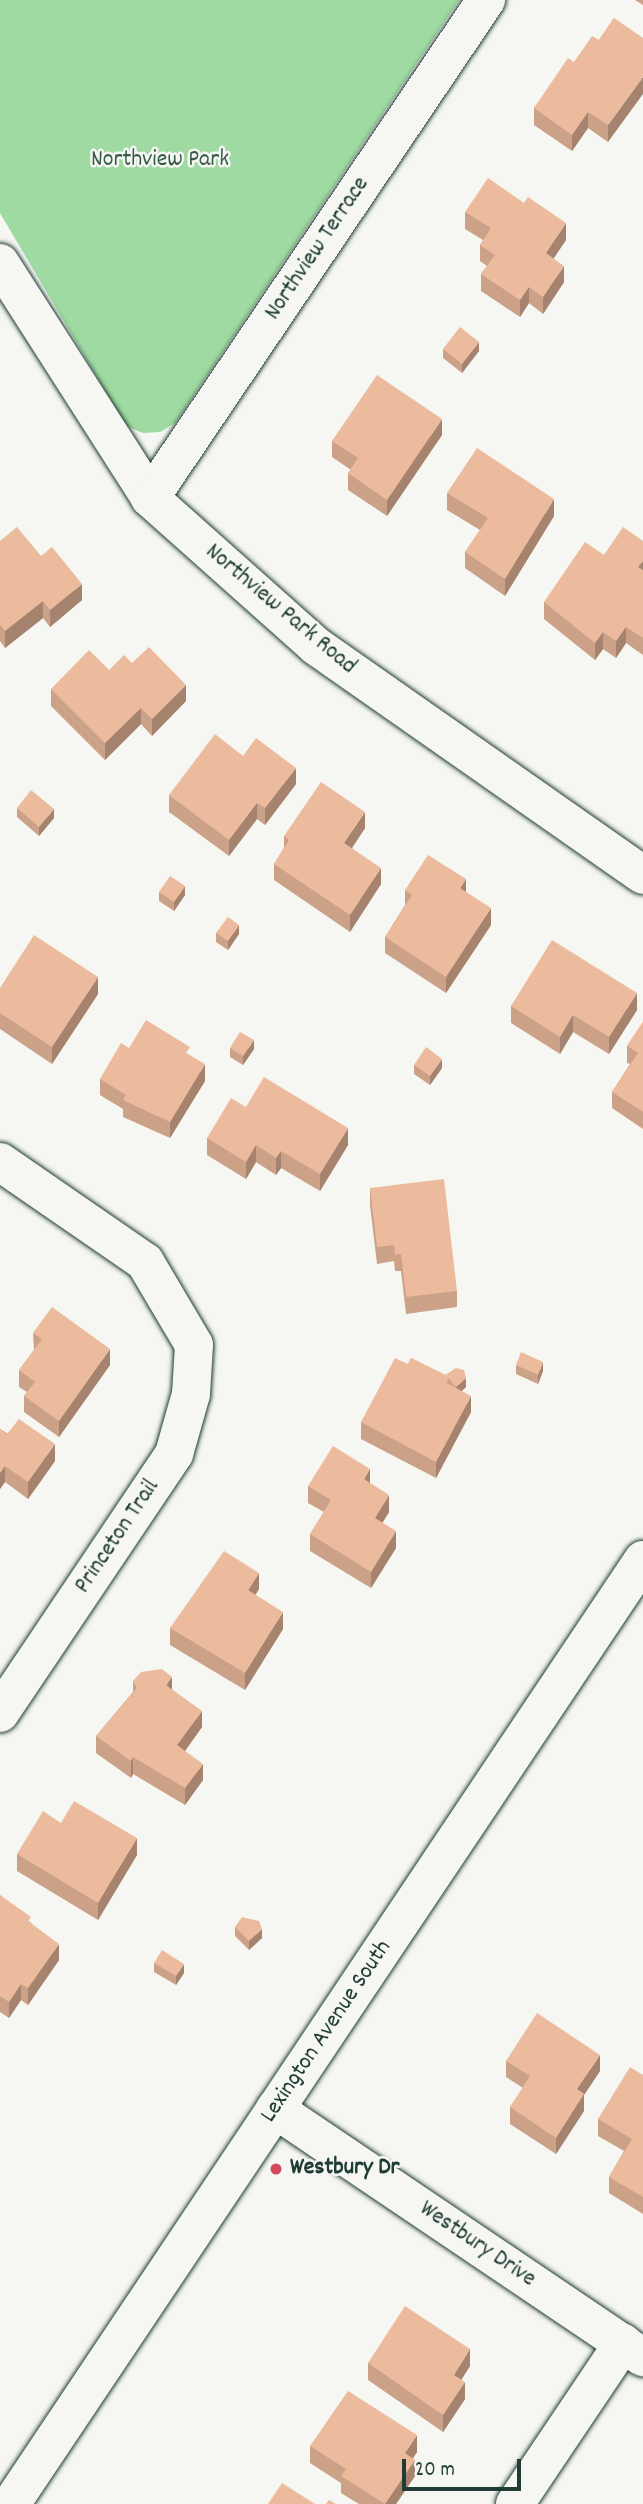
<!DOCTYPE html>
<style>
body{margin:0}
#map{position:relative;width:643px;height:2504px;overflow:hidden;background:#f6f6f2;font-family:Dekko,sans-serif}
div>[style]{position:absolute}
.green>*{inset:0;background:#9edaa1}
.roads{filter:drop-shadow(0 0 2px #1f3d34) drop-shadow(0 0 2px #1f3d34)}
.minor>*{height:38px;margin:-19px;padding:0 19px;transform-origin:19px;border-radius:19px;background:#f6f6f2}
.tertiary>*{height:38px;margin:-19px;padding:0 19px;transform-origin:19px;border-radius:19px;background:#f6f6f2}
.wall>*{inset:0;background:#cba187}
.shaded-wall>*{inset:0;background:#a5836e}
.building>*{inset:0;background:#ecbb9d}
.dots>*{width:19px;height:19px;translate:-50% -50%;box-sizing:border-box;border:4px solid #f6f6f2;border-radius:50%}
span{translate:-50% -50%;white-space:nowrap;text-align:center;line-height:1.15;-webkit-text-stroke:5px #f6f6f2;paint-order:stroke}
.park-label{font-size:24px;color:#385c4a}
.street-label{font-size:24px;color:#1f3d34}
.poi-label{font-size:24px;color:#1f3d34;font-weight:700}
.left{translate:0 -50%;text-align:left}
.scale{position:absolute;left:402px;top:2459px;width:119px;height:32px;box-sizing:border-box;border:4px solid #1f3d34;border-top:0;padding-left:9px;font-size:21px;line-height:24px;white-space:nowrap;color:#1f3d34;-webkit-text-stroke:5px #f6f6f2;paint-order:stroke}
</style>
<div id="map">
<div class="green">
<i style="clip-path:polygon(0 0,459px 0,175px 423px,160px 432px,143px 433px,126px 426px,0 213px)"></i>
</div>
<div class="roads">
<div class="minor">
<i style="left:150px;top:498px;width:601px;rotate:-55.99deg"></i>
<i style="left:0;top:1162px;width:176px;rotate:34.6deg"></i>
<i style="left:145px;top:1262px;width:96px;rotate:59.4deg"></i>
<i style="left:194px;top:1345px;width:49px;rotate:93.5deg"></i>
<i style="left:191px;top:1394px;width:62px;rotate:105.8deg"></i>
<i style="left:174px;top:1454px;width:312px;rotate:123.9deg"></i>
<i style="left:275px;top:2109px;width:444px;rotate:34deg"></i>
<i style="left:515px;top:2504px;width:194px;rotate:-56.1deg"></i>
</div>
<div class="tertiary">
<i style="left:0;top:263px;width:279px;rotate:57.4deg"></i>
<i style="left:150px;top:498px;width:222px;rotate:41.7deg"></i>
<i style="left:316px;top:646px;width:399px;rotate:35deg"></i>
<i style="left:11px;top:2504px;width:1136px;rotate:-56.2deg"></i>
</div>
</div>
<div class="wall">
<i style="clip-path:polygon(635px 0,643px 0,643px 5px)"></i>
<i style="clip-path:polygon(614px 18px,608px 142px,588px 128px,572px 151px,534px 125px,534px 108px,574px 62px,599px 40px)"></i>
<i style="clip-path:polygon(465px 212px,566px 240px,553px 258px,564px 282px,543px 314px,529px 303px,520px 317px,481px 291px,481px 274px,487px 266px,480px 261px,480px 245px,483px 240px,465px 229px)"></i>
<i style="clip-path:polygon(443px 349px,479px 351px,462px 373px,443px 358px)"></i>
<i style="clip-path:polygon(442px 435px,387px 516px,348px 490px,348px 473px,351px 470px,332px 457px,332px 441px)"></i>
<i style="clip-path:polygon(447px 493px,554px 516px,505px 596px,465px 568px,465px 552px,480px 530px,447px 510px)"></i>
<i style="clip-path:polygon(0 541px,41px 556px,82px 600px,50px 627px,43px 618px,5px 648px,0 641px)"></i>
<i style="clip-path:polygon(643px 541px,643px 655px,626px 643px,616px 658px,603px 649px,595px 660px,544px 619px,544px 602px,604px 555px)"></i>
<i style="clip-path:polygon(132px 663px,186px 701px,152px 736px,141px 724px,105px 760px,51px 706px,51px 689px)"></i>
<i style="clip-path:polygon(243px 756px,296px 784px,265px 825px,257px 819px,229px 856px,169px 812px,169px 795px)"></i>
<i style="clip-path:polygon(17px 808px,54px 818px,39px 836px,17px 817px)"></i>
<i style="clip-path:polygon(365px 828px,352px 848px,381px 884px,350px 932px,274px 880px,274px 864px,284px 848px,284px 836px)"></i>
<i style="clip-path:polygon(405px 890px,466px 892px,491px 925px,446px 993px,385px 953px,385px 937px,405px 905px)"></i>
<i style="clip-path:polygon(159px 892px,185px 895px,174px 911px,159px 901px)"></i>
<i style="clip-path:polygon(216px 933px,239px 934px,228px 950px,216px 942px)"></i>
<i style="clip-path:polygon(0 988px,98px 994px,52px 1064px,0 1029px)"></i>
<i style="clip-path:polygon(511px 1006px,637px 1010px,609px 1054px,573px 1032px,560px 1054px,511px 1023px)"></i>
<i style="clip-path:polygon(643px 1022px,643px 1129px,612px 1108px,612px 1092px,630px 1064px,627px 1063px,627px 1046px)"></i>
<i style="clip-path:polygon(129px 1048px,190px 1055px,205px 1081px,170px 1138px,123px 1117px,123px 1109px,100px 1095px,100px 1079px)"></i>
<i style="clip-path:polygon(230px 1048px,254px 1049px,243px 1065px,230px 1057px)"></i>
<i style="clip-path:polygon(414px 1065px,442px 1068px,430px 1085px,414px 1074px)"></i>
<i style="clip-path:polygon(246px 1107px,348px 1145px,320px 1191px,281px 1168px,276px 1175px,256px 1162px,246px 1179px,207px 1155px,207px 1138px)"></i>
<i style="clip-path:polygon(370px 1188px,457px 1291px,457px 1307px,406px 1314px,401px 1271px,395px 1271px,394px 1261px,377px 1264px,370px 1205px)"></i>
<i style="clip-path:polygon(33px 1333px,110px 1365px,59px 1437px,24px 1412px,24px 1396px,27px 1392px,19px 1387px,19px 1370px,34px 1350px)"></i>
<i style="clip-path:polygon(411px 1358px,466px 1387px,462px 1391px,471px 1412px,436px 1478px,361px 1439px,361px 1422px,408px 1364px)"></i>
<i style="clip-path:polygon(516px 1365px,543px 1371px,538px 1384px,516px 1374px)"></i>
<i style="clip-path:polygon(0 1429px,55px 1461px,28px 1499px,5px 1482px,0 1489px)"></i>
<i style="clip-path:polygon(370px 1483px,389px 1512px,382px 1523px,396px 1548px,371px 1588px,310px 1551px,310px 1534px,324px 1512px,308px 1503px,308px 1486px)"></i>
<i style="clip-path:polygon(259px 1589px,255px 1595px,283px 1629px,245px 1690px,170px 1645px,170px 1628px)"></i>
<i style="clip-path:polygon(133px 1681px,172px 1689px,202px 1727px,185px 1751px,203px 1780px,185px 1805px,133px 1774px,131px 1778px,96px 1753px,96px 1736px,133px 1692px)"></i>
<i style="clip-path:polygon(61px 1823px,137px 1855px,98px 1920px,17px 1871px,17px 1854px)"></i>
<i style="clip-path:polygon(0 1895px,31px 1923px,59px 1960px,28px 2005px,21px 2000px,9px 2018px,0 2012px)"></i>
<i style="clip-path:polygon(235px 1927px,262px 1938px,249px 1950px,235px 1936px)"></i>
<i style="clip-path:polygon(154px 1963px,184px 1973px,176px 1985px,154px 1972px)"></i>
<i style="clip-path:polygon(506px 2061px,600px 2071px,584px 2095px,584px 2111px,556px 2154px,510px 2124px,510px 2107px,523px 2088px,506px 2077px)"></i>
<i style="clip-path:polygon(643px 2075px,643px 2214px,609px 2193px,609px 2177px,624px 2151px,598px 2136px,598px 2119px)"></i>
<i style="clip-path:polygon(368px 2363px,470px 2366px,461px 2380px,465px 2399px,443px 2432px,368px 2380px)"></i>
<i style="clip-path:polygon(310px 2446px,417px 2452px,413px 2458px,415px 2476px,396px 2504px,359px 2504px,341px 2493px,341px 2483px,310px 2463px)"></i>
</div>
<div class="shaded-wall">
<i style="clip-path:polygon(643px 77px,643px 94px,608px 142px,608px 125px)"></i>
<i style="clip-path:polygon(588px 112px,588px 128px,572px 151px,572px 135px)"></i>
<i style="clip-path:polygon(566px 223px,566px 240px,546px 270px,546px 253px)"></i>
<i style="clip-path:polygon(564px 266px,564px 282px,543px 314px,543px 297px)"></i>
<i style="clip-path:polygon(529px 287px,529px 303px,520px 317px,520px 300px)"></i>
<i style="clip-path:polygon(479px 342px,479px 351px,462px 373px,462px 364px)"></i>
<i style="clip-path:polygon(442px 419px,442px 435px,387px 516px,387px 500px)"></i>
<i style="clip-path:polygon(554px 499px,554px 516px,505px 596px,505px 579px)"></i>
<i style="clip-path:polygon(643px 561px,643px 577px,638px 567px)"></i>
<i style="clip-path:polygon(82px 584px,82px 600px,50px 627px,50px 610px)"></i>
<i style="clip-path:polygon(43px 601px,43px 618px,5px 648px,5px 631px)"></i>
<i style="clip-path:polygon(626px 627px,626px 643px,616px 658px,616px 641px)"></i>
<i style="clip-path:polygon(603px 632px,603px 649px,595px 660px,595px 643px)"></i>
<i style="clip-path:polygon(186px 685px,186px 701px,152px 736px,152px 719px)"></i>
<i style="clip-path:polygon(141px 708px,141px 724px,105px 760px,105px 743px)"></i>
<i style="clip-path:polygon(296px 768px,296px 784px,265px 825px,265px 808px)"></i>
<i style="clip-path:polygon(257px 803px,257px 819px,229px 856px,229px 840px)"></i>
<i style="clip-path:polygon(54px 809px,54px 818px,39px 836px,39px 827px)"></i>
<i style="clip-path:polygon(365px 812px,365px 828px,344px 860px,344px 843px)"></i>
<i style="clip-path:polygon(381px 868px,381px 884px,350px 932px,350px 915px)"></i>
<i style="clip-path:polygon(466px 879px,466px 896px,460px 888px)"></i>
<i style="clip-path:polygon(185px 886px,185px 895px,174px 911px,174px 902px)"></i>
<i style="clip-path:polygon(491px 908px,491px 925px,446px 993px,446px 977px)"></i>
<i style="clip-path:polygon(239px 925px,239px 934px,228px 950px,228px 941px)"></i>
<i style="clip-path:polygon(98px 977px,98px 994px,52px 1064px,52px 1047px)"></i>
<i style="clip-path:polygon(637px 993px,637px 1010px,609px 1054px,609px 1037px)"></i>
<i style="clip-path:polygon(573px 1015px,573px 1032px,560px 1054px,560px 1037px)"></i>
<i style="clip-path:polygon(254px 1040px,254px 1049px,243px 1065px,243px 1056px)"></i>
<i style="clip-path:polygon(442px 1059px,442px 1068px,430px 1085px,430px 1076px)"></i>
<i style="clip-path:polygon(205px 1064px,205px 1081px,170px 1138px,170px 1122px)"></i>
<i style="clip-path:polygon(348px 1128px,348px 1145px,320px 1191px,320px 1174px)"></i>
<i style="clip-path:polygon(256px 1145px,256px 1162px,246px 1179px,246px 1162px)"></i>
<i style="clip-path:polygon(281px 1151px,281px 1168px,276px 1175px,276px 1158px)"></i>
<i style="clip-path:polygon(110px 1349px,110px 1365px,59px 1437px,59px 1421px)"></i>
<i style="clip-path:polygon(543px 1362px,543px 1371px,538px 1384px,538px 1375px)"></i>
<i style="clip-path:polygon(466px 1378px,466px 1387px,456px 1396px,456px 1387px)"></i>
<i style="clip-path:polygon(471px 1396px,471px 1412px,436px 1478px,436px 1462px)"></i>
<i style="clip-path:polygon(55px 1444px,55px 1461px,28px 1499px,28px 1482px)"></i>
<i style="clip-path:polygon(5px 1466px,5px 1482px,0 1489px,0 1473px)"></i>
<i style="clip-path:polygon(370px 1469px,370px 1486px,364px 1479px)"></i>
<i style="clip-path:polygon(389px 1495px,389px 1512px,375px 1535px,375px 1518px)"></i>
<i style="clip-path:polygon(396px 1531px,396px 1548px,371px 1588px,371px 1572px)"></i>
<i style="clip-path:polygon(259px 1573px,259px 1589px,248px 1607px,248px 1590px)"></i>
<i style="clip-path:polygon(283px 1612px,283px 1629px,245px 1690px,245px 1673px)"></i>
<i style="clip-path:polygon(172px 1677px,172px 1694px,166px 1685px)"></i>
<i style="clip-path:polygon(202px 1711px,202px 1727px,177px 1762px,177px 1745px)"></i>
<i style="clip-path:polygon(133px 1757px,133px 1774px,131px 1778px,131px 1761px)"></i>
<i style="clip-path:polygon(203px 1764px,203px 1780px,185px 1805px,185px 1788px)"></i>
<i style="clip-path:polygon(137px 1838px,137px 1855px,98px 1920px,98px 1903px)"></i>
<i style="clip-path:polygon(262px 1929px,262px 1938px,249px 1950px,249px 1941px)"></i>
<i style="clip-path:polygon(59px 1944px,59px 1960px,28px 2005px,28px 1988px)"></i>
<i style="clip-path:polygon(184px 1964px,184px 1973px,176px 1985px,176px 1976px)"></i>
<i style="clip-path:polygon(21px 1984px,21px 2000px,9px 2018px,9px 2002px)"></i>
<i style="clip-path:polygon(600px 2055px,600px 2071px,584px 2095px,584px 2111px,556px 2154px,556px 2138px,577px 2089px)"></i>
<i style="clip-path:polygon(470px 2349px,470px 2366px,454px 2391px,454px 2375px)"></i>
<i style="clip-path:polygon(465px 2382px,465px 2399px,443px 2432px,443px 2415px)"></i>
<i style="clip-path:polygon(417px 2435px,417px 2452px,405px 2470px,405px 2453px)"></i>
<i style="clip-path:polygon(415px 2460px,415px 2476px,396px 2504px,385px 2504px)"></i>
</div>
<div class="building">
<i style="clip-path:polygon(614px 18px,643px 38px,643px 77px,608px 125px,588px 112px,572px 135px,534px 108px,568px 58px,574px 62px,592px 36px,599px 40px)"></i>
<i style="clip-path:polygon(488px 178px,524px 203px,528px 197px,566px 223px,546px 253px,564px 266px,543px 297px,529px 287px,520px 300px,481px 274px,495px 255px,480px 245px,491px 228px,465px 212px)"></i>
<i style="clip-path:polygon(460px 327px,479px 342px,462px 364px,443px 349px)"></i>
<i style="clip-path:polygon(377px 375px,442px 419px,387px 500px,348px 473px,358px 458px,332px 441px)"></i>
<i style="clip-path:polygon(477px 448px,554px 499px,505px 579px,465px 552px,488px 518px,447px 493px)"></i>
<i style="clip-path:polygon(17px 527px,41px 556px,52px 547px,82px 584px,50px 610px,43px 601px,5px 631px,0 625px,0 541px)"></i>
<i style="clip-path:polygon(623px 527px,643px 541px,643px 561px,638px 567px,643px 570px,643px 638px,626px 627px,616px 641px,603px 632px,595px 643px,544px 602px,585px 542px,604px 555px)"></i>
<i style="clip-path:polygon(149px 647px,186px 685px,152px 719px,141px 708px,105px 743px,51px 689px,89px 650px,109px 670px,124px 655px,132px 663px)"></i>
<i style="clip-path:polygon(215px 734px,243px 756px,256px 738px,296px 768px,265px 808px,257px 803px,229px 840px,169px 795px)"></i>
<i style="clip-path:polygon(321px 782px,365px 812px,344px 843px,381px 868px,350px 915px,274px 864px,289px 840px,284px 836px)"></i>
<i style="clip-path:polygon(31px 790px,54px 809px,39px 827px,17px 808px)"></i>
<i style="clip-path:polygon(428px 855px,466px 879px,460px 888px,491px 908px,446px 977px,385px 937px,412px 895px,405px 890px)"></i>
<i style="clip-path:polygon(170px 876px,185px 886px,174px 902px,159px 892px)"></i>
<i style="clip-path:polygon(228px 917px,239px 925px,228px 941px,216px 933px)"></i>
<i style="clip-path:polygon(34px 935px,98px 977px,52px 1047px,0 1013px,0 988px)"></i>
<i style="clip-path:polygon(552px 940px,637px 993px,609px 1037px,573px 1015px,560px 1037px,511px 1006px)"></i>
<i style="clip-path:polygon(146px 1020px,190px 1047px,186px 1053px,205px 1064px,170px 1122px,123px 1100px,126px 1095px,100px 1079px,121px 1043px,129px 1048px)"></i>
<i style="clip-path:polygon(643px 1022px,643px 1112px,612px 1092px,638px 1053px,627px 1046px)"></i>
<i style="clip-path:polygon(240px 1032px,254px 1040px,243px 1056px,230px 1048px)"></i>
<i style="clip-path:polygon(426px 1047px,442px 1059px,430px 1076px,414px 1065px)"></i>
<i style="clip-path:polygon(264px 1077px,348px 1128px,320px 1174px,281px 1151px,276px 1158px,256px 1145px,246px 1162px,207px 1138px,231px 1098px,246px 1107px)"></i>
<i style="clip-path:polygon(444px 1179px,457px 1291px,406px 1297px,401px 1254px,395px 1255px,394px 1245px,377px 1247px,370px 1188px)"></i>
<i style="clip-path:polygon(52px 1307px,110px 1349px,59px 1421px,24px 1396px,35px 1382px,19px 1370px,42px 1339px,33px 1333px)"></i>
<i style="clip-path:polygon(521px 1352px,543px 1362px,538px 1375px,516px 1365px)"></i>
<i style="clip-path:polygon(395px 1358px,408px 1364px,411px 1358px,448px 1376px,447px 1383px,471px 1396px,436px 1462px,361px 1422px)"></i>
<i style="clip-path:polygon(456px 1368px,464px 1370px,466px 1378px,456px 1387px,448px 1378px,448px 1376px,445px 1375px)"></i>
<i style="clip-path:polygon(19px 1419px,55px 1444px,28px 1482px,5px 1466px,0 1473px,0 1429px,7px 1434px)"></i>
<i style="clip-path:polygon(333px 1446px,370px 1469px,364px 1479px,389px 1495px,375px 1518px,396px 1531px,371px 1572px,310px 1534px,331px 1500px,308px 1486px)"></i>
<i style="clip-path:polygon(224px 1551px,259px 1573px,248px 1590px,283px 1612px,245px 1673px,170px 1628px)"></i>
<i style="clip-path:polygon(162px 1669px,172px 1677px,166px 1685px,202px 1711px,177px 1745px,203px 1764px,185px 1788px,133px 1757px,131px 1761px,96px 1736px,137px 1688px,133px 1681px,141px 1672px)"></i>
<i style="clip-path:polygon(74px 1801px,137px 1838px,98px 1903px,17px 1854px,43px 1811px,61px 1823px)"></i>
<i style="clip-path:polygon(0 1895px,31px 1917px,28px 1921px,59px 1944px,28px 1988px,21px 1984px,9px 2002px,0 1996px)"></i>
<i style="clip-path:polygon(242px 1917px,259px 1921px,262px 1929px,249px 1941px,235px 1927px)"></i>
<i style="clip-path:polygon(162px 1950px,184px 1964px,176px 1976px,154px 1963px)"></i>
<i style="clip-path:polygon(537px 2013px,600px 2055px,577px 2089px,584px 2094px,556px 2138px,510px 2107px,530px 2076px,506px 2061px)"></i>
<i style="clip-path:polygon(630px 2067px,643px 2075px,643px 2197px,609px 2177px,632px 2139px,598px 2119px)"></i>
<i style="clip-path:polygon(405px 2306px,470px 2349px,454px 2375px,465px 2382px,443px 2415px,368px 2363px)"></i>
<i style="clip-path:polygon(348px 2391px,417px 2435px,405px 2453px,415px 2460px,385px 2504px,341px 2476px,346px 2469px,310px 2446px)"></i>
<i style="clip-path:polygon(282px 2483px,315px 2504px,268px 2504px)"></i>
<i style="clip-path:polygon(329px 2500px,336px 2504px,326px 2504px)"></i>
</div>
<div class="dots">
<i style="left:276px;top:2169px;background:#d1495b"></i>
</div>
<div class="park-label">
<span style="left:160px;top:161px">Northview Park</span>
</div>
<div class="street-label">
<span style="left:318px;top:249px;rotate:-56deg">Northview Terrace</span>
<span style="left:280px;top:610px;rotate:40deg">Northview Park Road</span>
<span style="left:118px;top:1537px;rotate:-56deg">Princeton Trail</span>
<span style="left:327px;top:2032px;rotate:-56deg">Lexington Avenue South</span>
<span style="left:477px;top:2245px;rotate:34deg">Westbury Drive</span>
</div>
<div class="poi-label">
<span class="left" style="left:290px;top:2169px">Westbury Dr</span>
</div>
<div class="scale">20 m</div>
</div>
